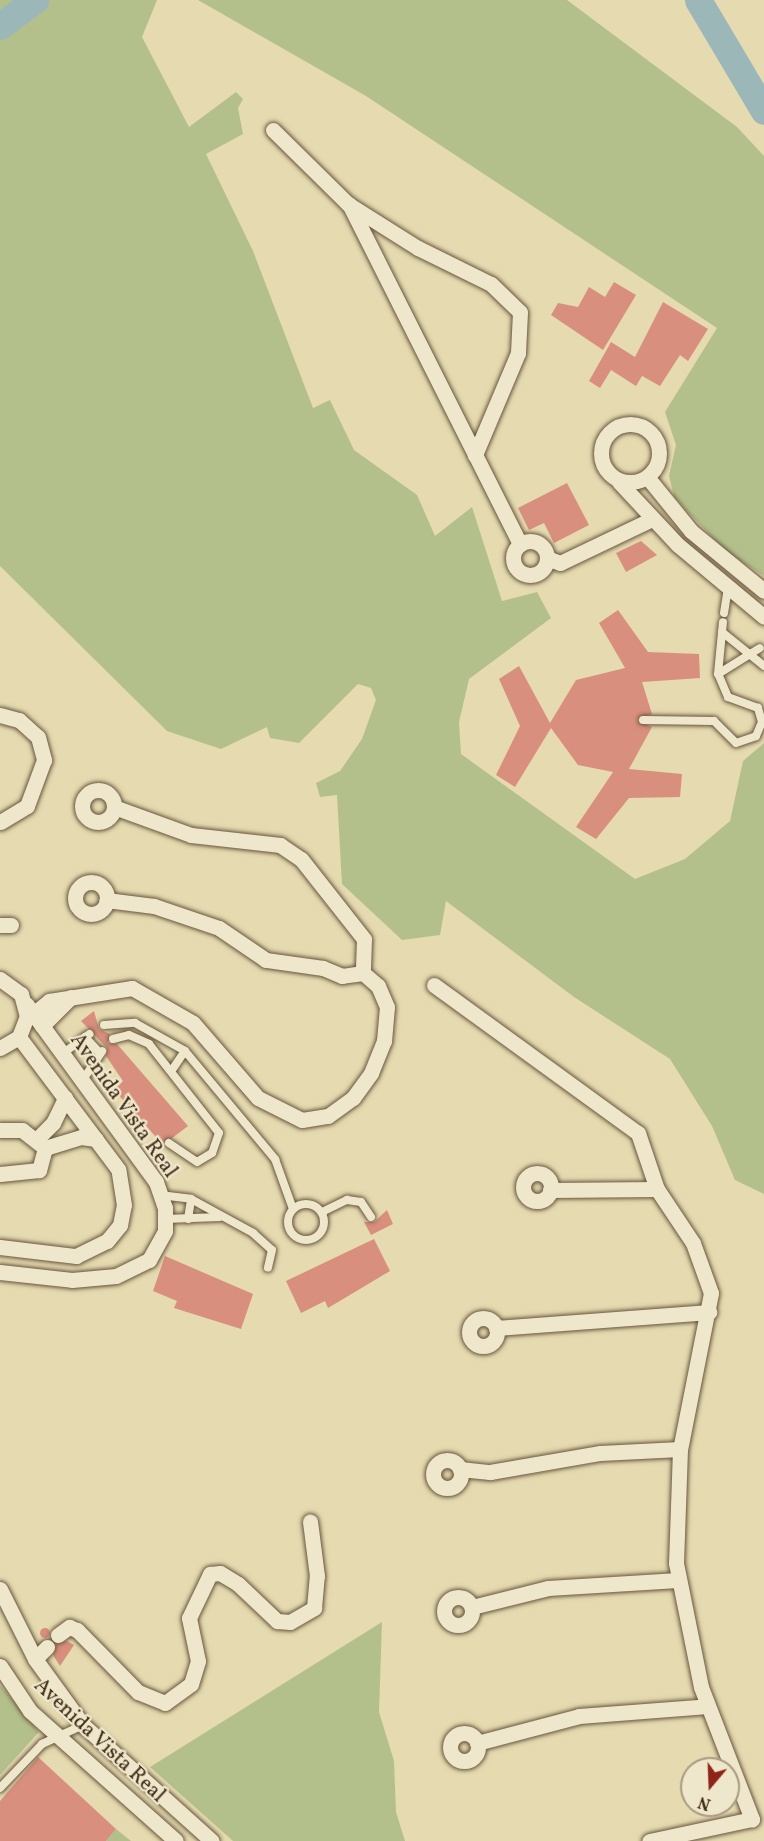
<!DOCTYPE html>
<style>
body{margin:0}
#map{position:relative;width:764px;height:1841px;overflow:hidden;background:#e5dab0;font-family:Vollkorn,serif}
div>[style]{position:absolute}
.green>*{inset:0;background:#b4c08c}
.river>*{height:27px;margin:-13.5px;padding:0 13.5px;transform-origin:13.5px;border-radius:13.5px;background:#9cb7b8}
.building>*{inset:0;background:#d98f7d}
.round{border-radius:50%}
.roads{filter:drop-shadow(0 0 2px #68563c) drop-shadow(0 0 2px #68563c)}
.service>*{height:8px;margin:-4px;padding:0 4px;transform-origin:4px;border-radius:4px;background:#eee7cc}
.service>.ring{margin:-4px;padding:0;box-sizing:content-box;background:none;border:8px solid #eee7cc;border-radius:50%}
.minor>*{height:15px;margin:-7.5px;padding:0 7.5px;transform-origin:7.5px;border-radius:7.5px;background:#eee7cc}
.minor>.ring{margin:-7.5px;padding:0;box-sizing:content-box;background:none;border:15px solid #eee7cc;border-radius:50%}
span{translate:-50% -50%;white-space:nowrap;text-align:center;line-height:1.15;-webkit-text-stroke:4.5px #eee7cc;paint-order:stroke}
.street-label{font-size:21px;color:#3f2a15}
.north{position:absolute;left:680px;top:1757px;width:60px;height:60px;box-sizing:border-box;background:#eee7cc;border:2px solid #a89b83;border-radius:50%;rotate:199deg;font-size:16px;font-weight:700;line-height:24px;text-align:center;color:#3f2a15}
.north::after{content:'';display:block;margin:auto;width:21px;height:27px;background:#8f2418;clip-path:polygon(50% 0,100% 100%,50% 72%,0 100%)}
</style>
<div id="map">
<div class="green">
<i style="clip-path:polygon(0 0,157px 0,142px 37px,189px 127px,236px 92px,243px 99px,238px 108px,243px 134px,206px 154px,253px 251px,313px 408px,330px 400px,354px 450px,417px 495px,435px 536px,472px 507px,502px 601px,537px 592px,551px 618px,469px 679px,459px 722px,461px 754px,635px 879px,685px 859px,730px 821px,743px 761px,764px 743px,764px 1194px,735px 1180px,712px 1126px,670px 1059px,574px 997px,446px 901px,440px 935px,402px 940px,342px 884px,337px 795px,320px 797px,316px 783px,340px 771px,362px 739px,376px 700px,371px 688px,358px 684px,299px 743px,270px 738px,267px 727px,221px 749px,167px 731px,0 566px)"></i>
<i style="clip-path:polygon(198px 0,567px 0,737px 127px,764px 156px,764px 576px,727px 552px,686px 510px,674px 496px,669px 476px,676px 445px,665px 412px,717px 328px,366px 96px)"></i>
<i style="clip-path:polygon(382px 1622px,379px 1712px,394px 1761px,396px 1812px,405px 1841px,233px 1841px,150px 1767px)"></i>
<i style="clip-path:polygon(0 1685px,39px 1732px,0 1775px)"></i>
<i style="clip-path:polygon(116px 1829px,131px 1841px,106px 1841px)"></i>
</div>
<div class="river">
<i style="left:698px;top:0;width:129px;rotate:59.3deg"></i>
<i style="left:0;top:26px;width:44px;rotate:-36.6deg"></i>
</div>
<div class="building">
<i style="clip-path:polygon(614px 282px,636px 295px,603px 350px,551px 315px,558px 303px,578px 307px,589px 287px,605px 297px)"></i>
<i style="clip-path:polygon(663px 302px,708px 329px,688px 361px,680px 355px,660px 386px,642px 376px,636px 386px,611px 370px,600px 388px,589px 381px,611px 342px,635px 357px)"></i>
<i style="clip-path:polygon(567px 483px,589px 525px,554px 543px,544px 523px,529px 530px,518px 508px)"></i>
<i style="clip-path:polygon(641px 541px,657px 555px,626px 572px,616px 553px)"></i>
<i style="clip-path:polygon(618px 610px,648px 652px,699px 654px,700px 678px,642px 682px,652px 714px,637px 720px,652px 727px,629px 769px,682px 774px,680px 797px,629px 798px,596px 839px,576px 827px,613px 772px,578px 765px,551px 728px,515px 787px,496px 775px,520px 726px,499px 679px,519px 666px,550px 723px,576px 680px,625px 668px,599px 623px)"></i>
<i style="clip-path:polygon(94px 1011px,99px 1029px,110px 1034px,108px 1043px,117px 1044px,188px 1126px,163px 1145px,114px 1090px,123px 1081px,106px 1056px,107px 1048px,81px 1021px)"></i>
<i style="clip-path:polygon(387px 1210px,393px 1224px,371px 1235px,364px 1222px,374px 1222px)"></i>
<i style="clip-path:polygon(374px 1239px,390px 1271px,328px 1308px,325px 1301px,301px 1313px,286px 1281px)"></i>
<i style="clip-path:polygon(165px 1256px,253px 1294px,241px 1329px,174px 1308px,177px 1301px,153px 1291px)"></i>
<i class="round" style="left:40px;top:1628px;width:10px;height:10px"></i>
<i style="clip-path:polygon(67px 1641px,74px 1645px,60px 1666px,53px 1655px,56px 1644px)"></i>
<i style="clip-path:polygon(38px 1757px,116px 1829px,106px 1841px,0 1841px,0 1801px)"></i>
</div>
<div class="roads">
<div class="service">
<i style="left:724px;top:613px;width:24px;rotate:-81deg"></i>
<i style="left:722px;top:632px;width:54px;rotate:39deg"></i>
<i style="left:718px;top:674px;width:49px;rotate:-31.8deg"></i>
<i style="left:643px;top:720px;width:71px;rotate:0.8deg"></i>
<i style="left:714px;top:721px;width:31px;rotate:45deg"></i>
<i style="left:736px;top:743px;width:21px;rotate:-19deg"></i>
<i style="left:756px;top:736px;width:15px;rotate:-67deg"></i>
<i style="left:762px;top:722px;width:15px;rotate:-106deg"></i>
<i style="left:758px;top:708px;width:32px;rotate:-160deg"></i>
<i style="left:728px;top:697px;width:25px;rotate:-113deg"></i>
<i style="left:718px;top:674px;width:52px;rotate:-84.5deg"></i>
<i style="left:104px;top:1025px;width:31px;rotate:-4deg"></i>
<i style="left:135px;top:1023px;width:57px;rotate:29.2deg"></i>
<i style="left:185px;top:1051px;width:141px;rotate:50.2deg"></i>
<i style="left:275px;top:1159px;width:53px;rotate:70.2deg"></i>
<i style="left:85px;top:1037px;width:22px;rotate:47deg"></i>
<i style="left:113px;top:1039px;width:16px;rotate:-14deg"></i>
<i style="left:129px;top:1035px;width:22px;rotate:24deg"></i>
<i style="left:149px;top:1044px;width:113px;rotate:51.8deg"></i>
<i style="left:219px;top:1133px;width:21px;rotate:109deg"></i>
<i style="left:212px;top:1153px;width:17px;rotate:149deg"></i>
<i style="left:197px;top:1162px;width:34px;rotate:-146deg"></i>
<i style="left:62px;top:1054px;width:34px;rotate:-36deg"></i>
<i style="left:172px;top:1070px;width:23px;rotate:-56deg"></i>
<i style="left:82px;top:1081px;width:36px;rotate:-56deg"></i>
<i style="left:160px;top:1195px;width:31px;rotate:7deg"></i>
<i style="left:191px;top:1199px;width:71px;rotate:28.7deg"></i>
<i style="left:253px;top:1233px;width:25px;rotate:42deg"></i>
<i style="left:272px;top:1250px;width:18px;rotate:103deg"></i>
<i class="ring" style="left:288px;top:1204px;width:28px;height:28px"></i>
<i style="left:322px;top:1212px;width:28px;rotate:-26deg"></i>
<i style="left:347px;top:1200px;width:14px;rotate:8deg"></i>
<i style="left:361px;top:1202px;width:18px;rotate:56deg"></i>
<i style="left:165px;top:1219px;width:55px;rotate:-2.1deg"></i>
<i style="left:188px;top:1219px;width:20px;rotate:-81deg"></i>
<i style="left:0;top:1788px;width:61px;rotate:-46.3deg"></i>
<i style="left:42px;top:1744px;width:45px;rotate:-24.9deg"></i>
</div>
<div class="minor">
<i style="left:273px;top:130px;width:105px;rotate:44.6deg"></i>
<i style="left:348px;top:204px;width:83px;rotate:32.2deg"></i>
<i style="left:418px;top:248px;width:81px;rotate:26.3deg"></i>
<i style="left:491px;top:284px;width:40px;rotate:44deg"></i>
<i style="left:520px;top:312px;width:41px;rotate:92.8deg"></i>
<i style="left:518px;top:353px;width:111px;rotate:112.9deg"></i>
<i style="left:349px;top:204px;width:381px;rotate:63.3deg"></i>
<i class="ring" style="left:601px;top:424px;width:43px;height:43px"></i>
<i style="left:648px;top:478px;width:68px;rotate:50.9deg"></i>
<i style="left:691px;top:531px;width:94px;rotate:39.4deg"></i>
<i style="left:619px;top:482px;width:86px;rotate:46.9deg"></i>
<i style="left:678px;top:545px;width:112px;rotate:39.9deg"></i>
<i class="ring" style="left:513px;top:541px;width:19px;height:19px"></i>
<i style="left:547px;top:558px;width:14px;rotate:21deg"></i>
<i style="left:560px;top:563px;width:102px;rotate:-25.6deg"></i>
<i style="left:0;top:715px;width:20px;rotate:15deg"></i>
<i style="left:19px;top:720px;width:25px;rotate:42deg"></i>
<i style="left:38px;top:737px;width:24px;rotate:75deg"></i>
<i style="left:44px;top:760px;width:49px;rotate:110.3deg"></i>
<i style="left:27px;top:806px;width:31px;rotate:149deg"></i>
<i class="ring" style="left:82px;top:790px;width:17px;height:17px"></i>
<i style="left:114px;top:807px;width:82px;rotate:20deg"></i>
<i style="left:191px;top:835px;width:90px;rotate:6.4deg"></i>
<i style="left:280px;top:845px;width:25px;rotate:34deg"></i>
<i style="left:301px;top:859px;width:102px;rotate:51.8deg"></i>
<i style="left:364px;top:939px;width:34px;rotate:92deg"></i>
<i class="ring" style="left:75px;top:882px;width:17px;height:17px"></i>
<i style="left:0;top:925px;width:11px"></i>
<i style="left:0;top:979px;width:26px;rotate:36deg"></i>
<i style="left:21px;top:994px;width:23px;rotate:75deg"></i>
<i style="left:27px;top:1016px;width:22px;rotate:111deg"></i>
<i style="left:19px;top:1037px;width:22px;rotate:150deg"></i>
<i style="left:434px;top:985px;width:252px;rotate:36deg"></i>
<i style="left:638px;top:1133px;width:59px;rotate:71.3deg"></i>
<i style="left:657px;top:1189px;width:65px;rotate:56.3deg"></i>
<i style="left:693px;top:1243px;width:53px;rotate:70.2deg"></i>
<i style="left:711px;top:1293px;width:159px;rotate:101.2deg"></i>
<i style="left:680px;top:1449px;width:114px;rotate:92deg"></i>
<i style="left:676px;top:1563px;width:126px;rotate:78.6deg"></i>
<i style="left:701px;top:1687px;width:142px;rotate:68.9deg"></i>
<i style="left:752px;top:1819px;width:105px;rotate:167.9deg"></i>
<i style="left:33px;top:1014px;width:21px;rotate:-39deg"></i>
<i style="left:49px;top:1001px;width:84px;rotate:-8.9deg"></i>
<i style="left:132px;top:988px;width:70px;rotate:29.8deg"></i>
<i style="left:193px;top:1023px;width:99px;rotate:49.1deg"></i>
<i style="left:258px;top:1098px;width:49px;rotate:26.6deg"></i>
<i style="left:302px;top:1120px;width:26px;rotate:-9deg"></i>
<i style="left:328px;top:1116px;width:31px;rotate:-36deg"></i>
<i style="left:353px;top:1098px;width:31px;rotate:-54deg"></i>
<i style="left:371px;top:1073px;width:35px;rotate:-68deg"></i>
<i style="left:384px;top:1041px;width:34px;rotate:-85deg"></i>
<i style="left:387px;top:1007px;width:23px;rotate:-113deg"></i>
<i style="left:378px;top:986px;width:20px;rotate:-139deg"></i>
<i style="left:363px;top:973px;width:21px;rotate:172deg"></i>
<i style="left:342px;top:976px;width:21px;rotate:-157deg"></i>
<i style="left:323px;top:968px;width:58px;rotate:-172deg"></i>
<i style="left:266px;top:960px;width:57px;rotate:-145.8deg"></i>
<i style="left:219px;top:928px;width:69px;rotate:-161.3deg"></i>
<i style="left:154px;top:906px;width:48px;rotate:-172.9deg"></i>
<i style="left:42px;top:1026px;width:41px;rotate:-45deg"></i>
<i style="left:0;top:1130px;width:22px"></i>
<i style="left:22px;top:1130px;width:29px;rotate:38deg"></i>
<i style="left:45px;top:1148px;width:23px;rotate:105deg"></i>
<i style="left:39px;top:1170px;width:39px;rotate:174deg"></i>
<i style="left:38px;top:1138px;width:21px;rotate:-45deg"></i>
<i style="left:53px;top:1123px;width:28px;rotate:-64deg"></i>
<i style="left:45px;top:1148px;width:38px;rotate:-17deg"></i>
<i style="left:81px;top:1137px;width:15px;rotate:8deg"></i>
<i class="ring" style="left:523px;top:1173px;width:13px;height:13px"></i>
<i style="left:550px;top:1190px;width:107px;rotate:-0.5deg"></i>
<i style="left:0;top:1247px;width:77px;rotate:6.8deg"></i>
<i style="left:76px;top:1256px;width:34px;rotate:-26deg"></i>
<i style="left:107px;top:1241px;width:21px;rotate:-51deg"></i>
<i style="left:120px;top:1225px;width:20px;rotate:-79deg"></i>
<i style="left:124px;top:1205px;width:36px;rotate:-99deg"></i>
<i style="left:118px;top:1169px;width:165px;rotate:-126.9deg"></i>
<i style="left:0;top:1272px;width:72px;rotate:6.3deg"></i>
<i style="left:72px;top:1280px;width:44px;rotate:-5.2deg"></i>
<i style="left:116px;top:1276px;width:37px;rotate:-26deg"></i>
<i style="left:149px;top:1260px;width:33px;rotate:-61deg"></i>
<i style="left:165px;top:1231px;width:23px;rotate:-90deg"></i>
<i style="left:165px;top:1208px;width:28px;rotate:-109deg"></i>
<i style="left:156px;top:1182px;width:220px;rotate:-126.1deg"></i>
<i class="ring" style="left:469px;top:1318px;width:13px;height:13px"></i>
<i style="left:496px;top:1328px;width:214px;rotate:-4.3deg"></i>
<i class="ring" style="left:433px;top:1460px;width:13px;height:13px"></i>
<i style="left:460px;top:1469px;width:30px;rotate:6deg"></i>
<i style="left:490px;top:1472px;width:112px;rotate:-9.8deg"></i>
<i style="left:600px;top:1453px;width:80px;rotate:-2.9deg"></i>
<i style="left:0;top:1589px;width:78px;rotate:63.4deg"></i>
<i style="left:35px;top:1659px;width:82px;rotate:54deg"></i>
<i style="left:83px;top:1725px;width:173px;rotate:42deg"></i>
<i class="ring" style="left:444px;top:1597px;width:13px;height:13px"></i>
<i style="left:472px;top:1607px;width:78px;rotate:-14deg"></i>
<i style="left:548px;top:1588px;width:130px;rotate:-3.5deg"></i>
<i style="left:58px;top:1635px;width:14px;rotate:-36deg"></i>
<i style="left:69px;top:1627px;width:9px;rotate:21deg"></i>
<i style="left:77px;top:1630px;width:87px;rotate:45.5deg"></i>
<i style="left:138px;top:1692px;width:29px;rotate:22deg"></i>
<i style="left:165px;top:1703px;width:32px;rotate:-36deg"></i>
<i style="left:191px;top:1684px;width:24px;rotate:-73deg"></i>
<i style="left:198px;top:1661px;width:44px;rotate:-101.8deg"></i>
<i style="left:189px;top:1618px;width:49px;rotate:-64.5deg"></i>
<i style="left:210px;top:1574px;width:10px;rotate:-6deg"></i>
<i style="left:220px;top:1573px;width:21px;rotate:31deg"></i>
<i style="left:238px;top:1584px;width:54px;rotate:43.5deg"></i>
<i style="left:277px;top:1621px;width:13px;rotate:4deg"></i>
<i style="left:290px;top:1622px;width:28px;rotate:-30deg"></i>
<i style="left:314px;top:1608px;width:32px;rotate:-85deg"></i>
<i style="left:317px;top:1576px;width:55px;rotate:-97.3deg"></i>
<i style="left:35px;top:1659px;width:17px;rotate:-45deg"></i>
<i style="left:0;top:1666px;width:54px;rotate:56.3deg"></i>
<i style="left:30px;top:1711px;width:195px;rotate:41.7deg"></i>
<i class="ring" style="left:450px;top:1733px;width:13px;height:13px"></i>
<i style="left:477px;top:1743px;width:106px;rotate:-14.8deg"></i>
<i style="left:579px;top:1716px;width:129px;rotate:-4.4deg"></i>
</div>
</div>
<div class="street-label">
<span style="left:123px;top:1106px;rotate:55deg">Avenida Vista Real</span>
<span style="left:99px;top:1741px;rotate:43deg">Avenida Vista Real</span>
</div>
<div class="north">N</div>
</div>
